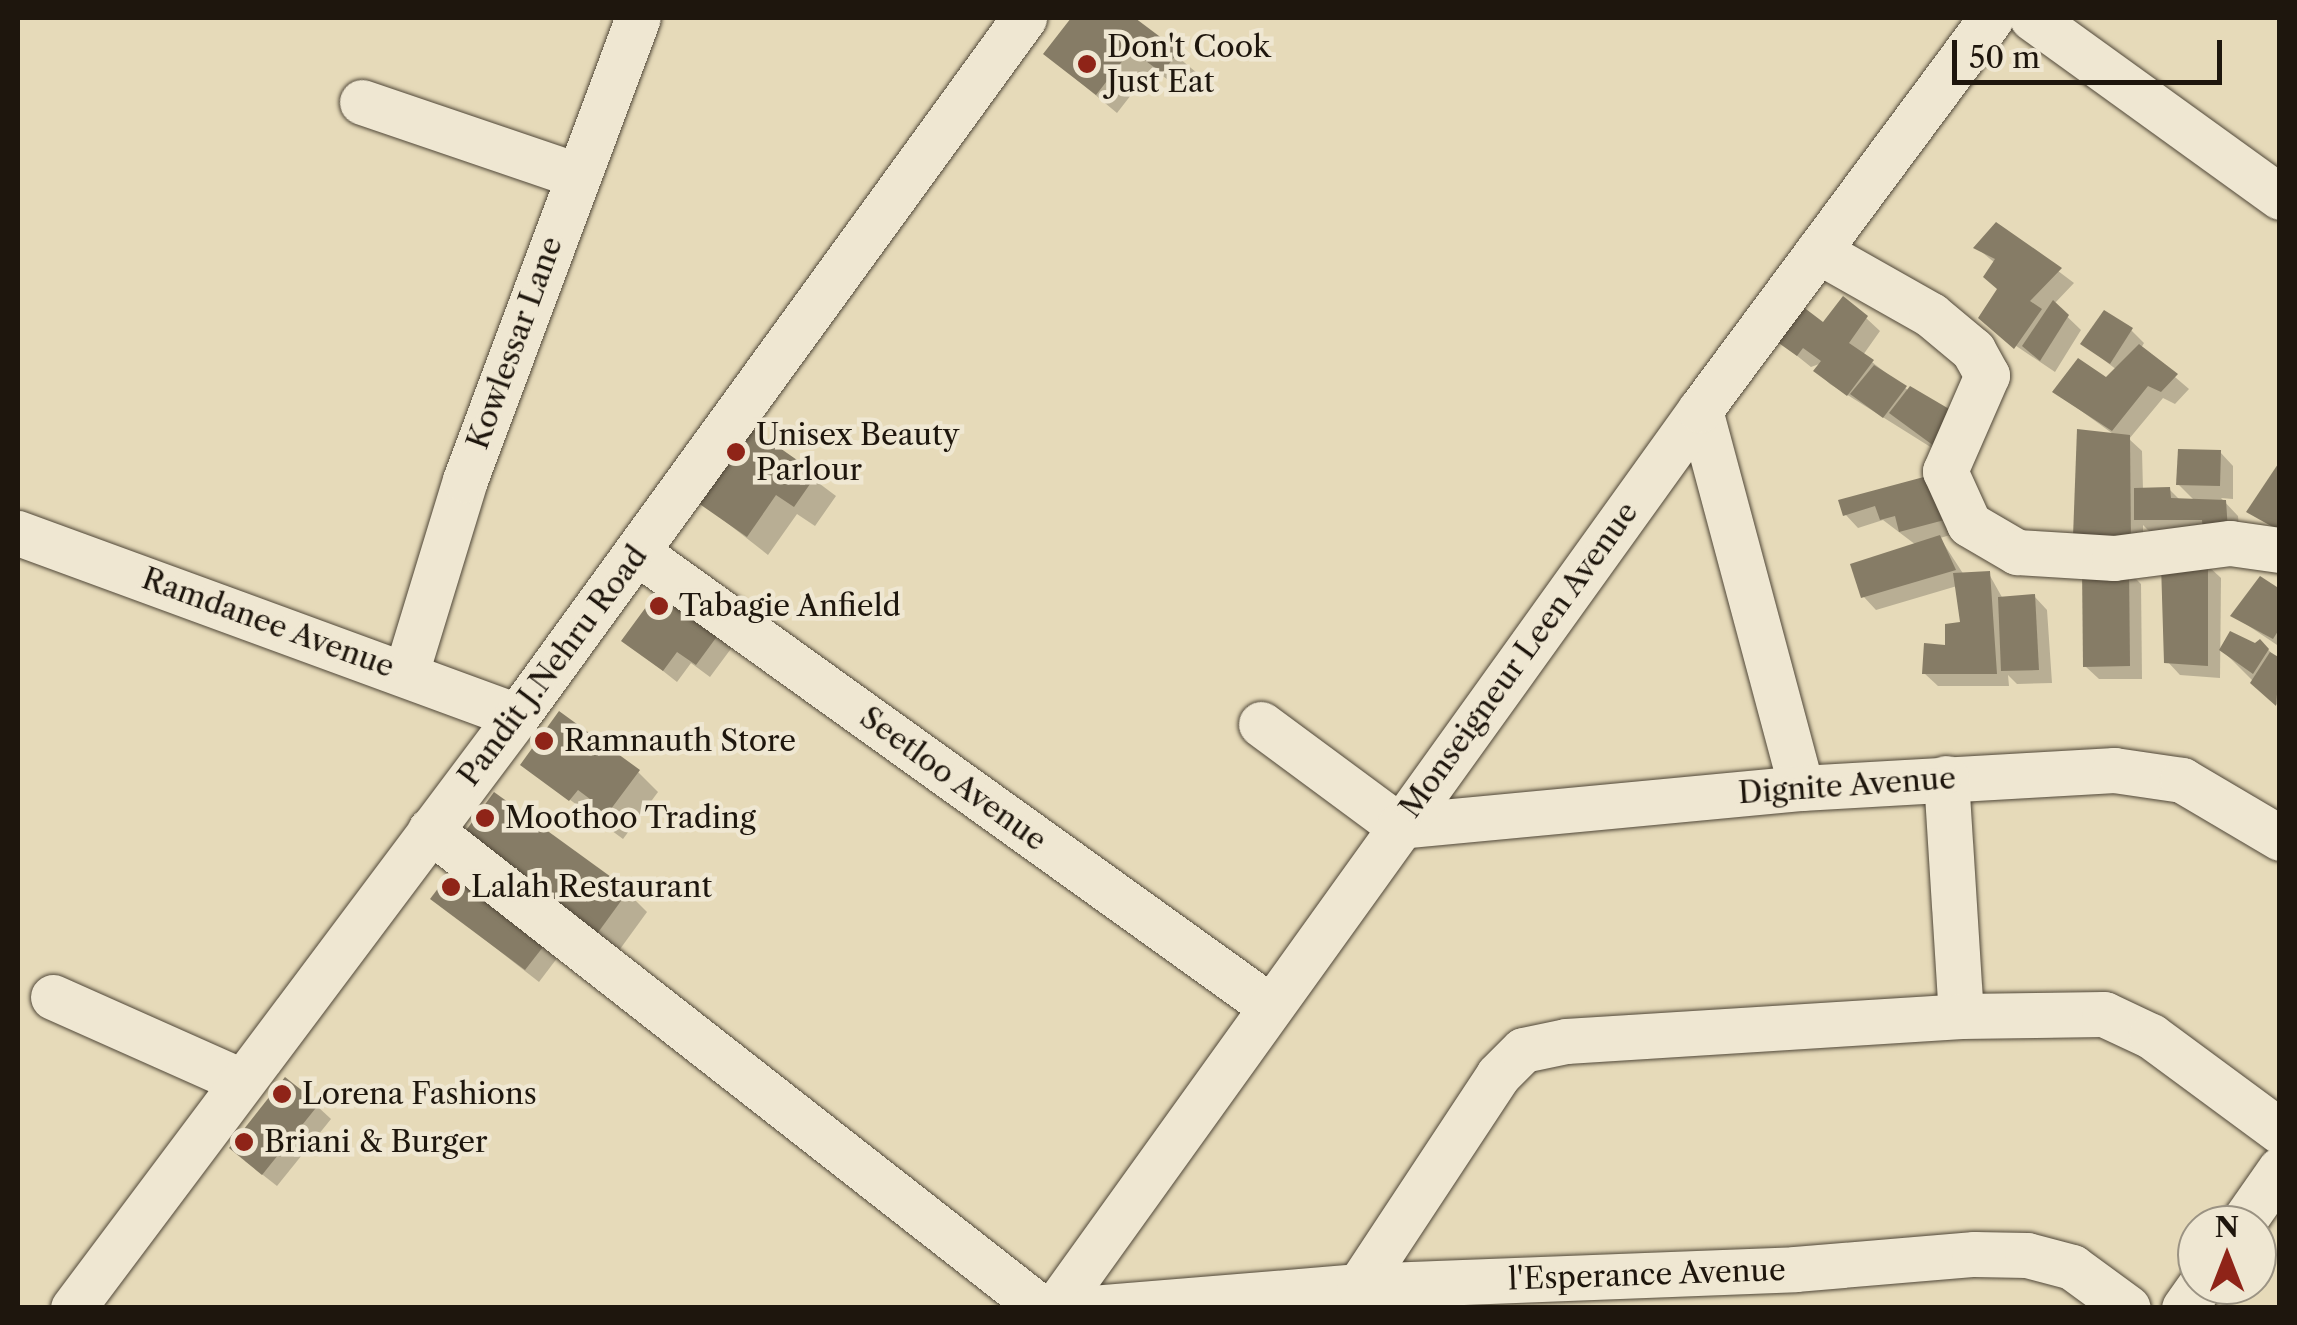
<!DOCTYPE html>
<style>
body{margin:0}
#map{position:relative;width:2297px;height:1325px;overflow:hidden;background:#e6dab9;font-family:"Libre Caslon Text",serif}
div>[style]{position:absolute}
.shadow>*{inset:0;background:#0003}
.building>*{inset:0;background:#867c66}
.roads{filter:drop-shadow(0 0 2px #504738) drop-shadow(0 0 2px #504738)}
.minor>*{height:45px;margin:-22.5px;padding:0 22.5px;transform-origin:22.5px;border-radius:22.5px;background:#efe7d2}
.dots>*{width:28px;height:28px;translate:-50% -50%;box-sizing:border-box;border:5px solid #efe7d2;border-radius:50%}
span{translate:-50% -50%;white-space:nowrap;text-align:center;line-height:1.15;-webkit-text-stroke:9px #efe7d2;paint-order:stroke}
.poi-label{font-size:30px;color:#1e160d}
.left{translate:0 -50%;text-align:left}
.street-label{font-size:30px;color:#1e160d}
.frame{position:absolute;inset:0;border:20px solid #1e160d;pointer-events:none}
.north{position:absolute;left:2177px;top:1205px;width:100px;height:100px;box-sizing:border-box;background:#efe7d2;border:2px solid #9b9383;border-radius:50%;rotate:0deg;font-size:28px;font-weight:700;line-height:40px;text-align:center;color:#1e160d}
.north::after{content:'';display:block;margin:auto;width:35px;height:45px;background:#8f2418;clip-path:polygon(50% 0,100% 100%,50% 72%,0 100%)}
.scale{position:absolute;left:1952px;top:40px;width:270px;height:45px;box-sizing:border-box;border:5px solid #1e160d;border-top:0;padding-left:12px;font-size:30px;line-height:35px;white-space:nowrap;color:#1e160d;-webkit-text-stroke:8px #efe7d2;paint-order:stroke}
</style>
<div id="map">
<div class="shadow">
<i style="clip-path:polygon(1074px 18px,1131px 18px,1197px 73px,1183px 91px,1152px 68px,1117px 113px,1046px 54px)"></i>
<i style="clip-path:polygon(1997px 225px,2074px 283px,2054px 304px,2081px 330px,2055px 372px,1994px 331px,2000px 290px,1995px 263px,1977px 248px)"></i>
<i style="clip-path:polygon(1866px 318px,1880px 331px,1863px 355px,1909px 391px,1948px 458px,1830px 384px,1816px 371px,1822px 363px,1811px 367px,1776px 339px)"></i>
<i style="clip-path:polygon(2131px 330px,2144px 343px,2141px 348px,2189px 389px,2175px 404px,2163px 398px,2129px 439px,2142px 451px,2143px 490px,2169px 489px,2181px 501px,2195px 501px,2178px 484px,2220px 452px,2233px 466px,2233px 499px,2221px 498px,2238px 516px,2240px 543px,2150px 532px,2143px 525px,2143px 555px,2089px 550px,2116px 436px,2055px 392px,2106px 381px,2117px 370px,2083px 344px)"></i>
<i style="clip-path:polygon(744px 427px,836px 496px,815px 526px,797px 514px,768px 555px,694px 497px)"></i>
<i style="clip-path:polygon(1935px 477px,1964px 531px,1940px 538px,1964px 575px,1989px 574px,2003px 599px,2034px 596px,2047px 610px,2052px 683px,2017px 684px,2008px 675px,2009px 686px,1938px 686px,1924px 673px,1963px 624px,1957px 586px,1876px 610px,1863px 596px,1916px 545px,1883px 520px,1858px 528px,1845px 514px)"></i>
<i style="clip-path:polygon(2207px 565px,2221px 578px,2220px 678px,2180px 675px,2167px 661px)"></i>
<i style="clip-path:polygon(2128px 571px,2141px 584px,2142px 679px,2099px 679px,2085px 666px)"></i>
<i style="clip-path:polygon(660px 591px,733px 646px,710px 677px,691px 663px,677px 682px,625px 641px)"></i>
<i style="clip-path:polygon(2280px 592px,2280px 647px,2234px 616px)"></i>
<i style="clip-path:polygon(2260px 642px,2280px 661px,2280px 708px,2222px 650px)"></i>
<i style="clip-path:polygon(523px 765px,638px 772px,658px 792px,623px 839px)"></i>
<i style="clip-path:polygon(482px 860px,627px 892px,647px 912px,615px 956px)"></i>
<i style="clip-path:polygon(433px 899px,561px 953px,539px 982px)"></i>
<i style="clip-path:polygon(317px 1106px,331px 1119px,277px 1186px,245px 1161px)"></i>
</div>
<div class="building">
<i style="clip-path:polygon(1071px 18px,1135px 18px,1179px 51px,1162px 73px,1131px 50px,1096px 95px,1043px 54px)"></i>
<i style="clip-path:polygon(1996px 222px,2062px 268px,2030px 301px,2042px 309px,2014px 349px,1978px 318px,1997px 289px,1983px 277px,1995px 259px,1973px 248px)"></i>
<i style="clip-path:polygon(1843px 296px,1868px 316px,1849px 343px,1874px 360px,1847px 396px,1813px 371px,1821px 361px,1803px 348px,1797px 356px,1773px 339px,1798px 303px,1823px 322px)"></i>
<i style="clip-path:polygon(2053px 300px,2069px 315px,2040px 361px,2022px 346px)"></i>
<i style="clip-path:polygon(2104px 310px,2133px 328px,2110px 364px,2080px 344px)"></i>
<i style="clip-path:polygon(2139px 344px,2178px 374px,2161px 392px,2148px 386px,2112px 431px,2052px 392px,2078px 358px,2106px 377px)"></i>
<i style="clip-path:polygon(1874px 365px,1907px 386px,1883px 418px,1850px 394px)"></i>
<i style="clip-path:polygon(1910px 386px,1956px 413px,1934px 446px,1889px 413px)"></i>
<i style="clip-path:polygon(744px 423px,817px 474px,794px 507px,776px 495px,747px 537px,691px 498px)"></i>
<i style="clip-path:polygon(2077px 429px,2130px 435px,2131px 543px,2073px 537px)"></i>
<i style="clip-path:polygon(2178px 449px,2221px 450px,2220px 486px,2176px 485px)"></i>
<i style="clip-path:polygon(2280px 461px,2280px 531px,2246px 512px)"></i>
<i style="clip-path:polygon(1935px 474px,1952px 518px,1899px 532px,1895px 516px,1880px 520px,1875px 506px,1843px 516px,1838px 500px)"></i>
<i style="clip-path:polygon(2170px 487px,2171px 498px,2226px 500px,2228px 531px,2203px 531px,2202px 520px,2134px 520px,2134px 488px)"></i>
<i style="clip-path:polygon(1940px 535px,1956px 570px,1861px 598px,1850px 564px)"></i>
<i style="clip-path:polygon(2208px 562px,2208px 666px,2164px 663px,2161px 564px)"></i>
<i style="clip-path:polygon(2082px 568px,2129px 568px,2130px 666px,2083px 667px)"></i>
<i style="clip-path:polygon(1990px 571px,1997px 674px,1922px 674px,1924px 643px,1945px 645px,1945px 624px,1960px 622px,1953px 573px)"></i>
<i style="clip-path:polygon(2260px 576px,2280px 589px,2280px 628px,2273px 639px,2230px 616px)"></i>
<i style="clip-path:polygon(660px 588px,721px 631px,696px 665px,677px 652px,663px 671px,621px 641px)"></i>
<i style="clip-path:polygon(2035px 594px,2039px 670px,2001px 671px,1998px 597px)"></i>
<i style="clip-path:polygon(2230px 631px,2255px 643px,2260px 639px,2269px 649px,2253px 674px,2219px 650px)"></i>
<i style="clip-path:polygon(2270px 652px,2280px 658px,2276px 706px,2250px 683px)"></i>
<i style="clip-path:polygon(559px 711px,640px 770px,602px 821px,584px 807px,590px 799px,578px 790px,569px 801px,520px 765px)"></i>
<i style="clip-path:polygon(494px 792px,629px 890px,594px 938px,459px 840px)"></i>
<i style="clip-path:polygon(455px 866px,550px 938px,525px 970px,430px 899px)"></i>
<i style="clip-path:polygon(285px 1077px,319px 1104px,262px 1175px,229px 1148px)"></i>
</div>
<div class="roads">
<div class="minor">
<i style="left:2032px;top:18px;width:306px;rotate:35.8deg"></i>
<i style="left:362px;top:102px;width:226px;rotate:18.8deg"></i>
<i style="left:1818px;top:251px;width:130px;rotate:29.5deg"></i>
<i style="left:1931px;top:315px;width:55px;rotate:39.8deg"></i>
<i style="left:1973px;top:350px;width:29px;rotate:61deg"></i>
<i style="left:1987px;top:375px;width:105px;rotate:113.6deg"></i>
<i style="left:1945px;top:471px;width:58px;rotate:65.6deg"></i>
<i style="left:1969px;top:524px;width:56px;rotate:30.3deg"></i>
<i style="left:2017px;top:552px;width:97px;rotate:3.5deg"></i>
<i style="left:2114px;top:558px;width:117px;rotate:-7.4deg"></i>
<i style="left:2230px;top:543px;width:50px;rotate:8deg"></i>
<i style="left:1700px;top:410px;width:391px;rotate:75deg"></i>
<i style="left:18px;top:533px;width:531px;rotate:20.14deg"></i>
<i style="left:637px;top:552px;width:777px;rotate:35.67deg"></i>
<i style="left:406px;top:673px;width:202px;rotate:-73deg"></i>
<i style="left:465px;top:480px;width:493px;rotate:-69.5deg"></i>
<i style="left:1261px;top:724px;width:172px;rotate:36.5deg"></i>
<i style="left:1399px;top:826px;width:404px;rotate:-5.4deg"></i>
<i style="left:1801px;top:788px;width:314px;rotate:-3.3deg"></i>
<i style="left:2114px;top:770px;width:69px;rotate:8.4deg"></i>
<i style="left:2182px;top:780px;width:114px;rotate:30.6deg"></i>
<i style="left:1946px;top:778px;width:238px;rotate:86.4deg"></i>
<i style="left:430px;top:830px;width:776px;rotate:38.04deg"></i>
<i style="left:53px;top:997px;width:207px;rotate:24deg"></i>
<i style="left:2241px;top:1225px;width:68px;rotate:-55.1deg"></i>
<i style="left:1359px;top:1286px;width:253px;rotate:-56.6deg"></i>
<i style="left:1498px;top:1075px;width:35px;rotate:-45deg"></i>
<i style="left:1523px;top:1050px;width:44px;rotate:-11.8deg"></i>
<i style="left:1566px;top:1041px;width:396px;rotate:-3.6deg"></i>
<i style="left:1961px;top:1016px;width:143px;rotate:-0.8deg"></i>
<i style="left:2104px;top:1014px;width:52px;rotate:25.1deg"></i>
<i style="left:2151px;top:1036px;width:160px;rotate:36.4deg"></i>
<i style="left:73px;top:1308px;width:740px;rotate:-53.13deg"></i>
<i style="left:517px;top:716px;width:863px;rotate:-54.01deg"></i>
<i style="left:1055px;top:1308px;width:1106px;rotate:-54.31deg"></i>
<i style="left:1700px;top:410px;width:488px;rotate:-53.4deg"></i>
<i style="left:1092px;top:1308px;width:268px;rotate:-4.7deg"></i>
<i style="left:1359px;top:1286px;width:436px;rotate:-2.2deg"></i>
<i style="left:1795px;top:1269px;width:180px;rotate:-4.8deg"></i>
<i style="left:1974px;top:1254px;width:53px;rotate:1.1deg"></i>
<i style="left:2027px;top:1255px;width:47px;rotate:14.9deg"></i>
<i style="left:2072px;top:1267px;width:69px;rotate:36.2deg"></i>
<i style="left:2184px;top:1308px;width:28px;rotate:-55deg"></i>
</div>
</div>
<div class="dots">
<i style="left:1087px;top:64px;background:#8f2418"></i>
<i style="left:736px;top:452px;background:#8f2418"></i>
<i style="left:659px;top:606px;background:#8f2418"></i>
<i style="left:544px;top:741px;background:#8f2418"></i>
<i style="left:485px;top:818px;background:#8f2418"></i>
<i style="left:451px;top:887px;background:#8f2418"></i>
<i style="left:282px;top:1094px;background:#8f2418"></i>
<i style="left:244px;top:1142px;background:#8f2418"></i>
</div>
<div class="poi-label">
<span class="left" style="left:1107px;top:64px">Don't Cook<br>Just Eat</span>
<span class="left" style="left:756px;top:452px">Unisex Beauty<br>Parlour</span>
<span class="left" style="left:679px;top:606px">Tabagie Anfield</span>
<span class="left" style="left:564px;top:741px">Ramnauth Store</span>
<span class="left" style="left:505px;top:818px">Moothoo Trading</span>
<span class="left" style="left:471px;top:887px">Lalah Restaurant</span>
<span class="left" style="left:302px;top:1094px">Lorena Fashions</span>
<span class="left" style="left:264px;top:1142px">Briani &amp; Burger</span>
</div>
<div class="street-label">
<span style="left:515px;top:343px;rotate:-70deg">Kowlessar Lane</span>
<span style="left:268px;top:623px;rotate:20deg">Ramdanee Avenue</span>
<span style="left:1519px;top:660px;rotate:-54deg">Monseigneur Leen Avenue</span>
<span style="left:553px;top:666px;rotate:-53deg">Pandit J.Nehru Road</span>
<span style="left:953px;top:779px;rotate:36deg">Seetloo Avenue</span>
<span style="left:1847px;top:786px;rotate:-4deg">Dignite Avenue</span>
<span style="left:1647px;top:1275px;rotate:-2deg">l'Esperance Avenue</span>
</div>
<div class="frame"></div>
<div class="north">N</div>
<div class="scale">50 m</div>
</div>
